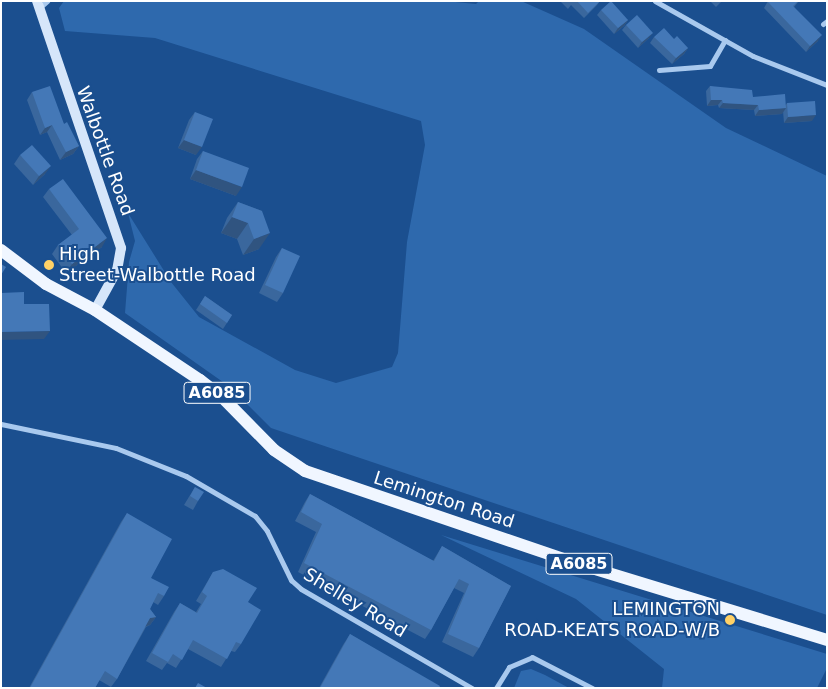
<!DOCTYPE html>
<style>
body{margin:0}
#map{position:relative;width:828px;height:689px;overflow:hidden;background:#1b4f8f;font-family:"DejaVu Sans",sans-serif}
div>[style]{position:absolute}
.green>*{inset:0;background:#2e69ad}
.street>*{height:5px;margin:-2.5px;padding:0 2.5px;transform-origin:2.5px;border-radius:2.5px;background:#a9c9ee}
.secondary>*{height:10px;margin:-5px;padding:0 5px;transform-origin:5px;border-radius:5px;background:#d6e6fa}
.primary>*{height:12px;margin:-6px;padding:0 6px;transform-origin:6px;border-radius:6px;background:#f0f6ff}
.wall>*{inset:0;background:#3a679d}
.shaded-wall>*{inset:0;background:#305480}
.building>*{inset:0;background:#4478b7}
.dots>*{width:14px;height:14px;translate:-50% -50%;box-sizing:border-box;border:2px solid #1b4f8f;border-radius:50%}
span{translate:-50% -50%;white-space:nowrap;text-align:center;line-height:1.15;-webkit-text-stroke:4px #1b4f8f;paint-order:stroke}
.shield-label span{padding:1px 4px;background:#1b4f8f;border:1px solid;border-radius:4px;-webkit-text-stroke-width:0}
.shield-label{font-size:16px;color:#fff;font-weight:700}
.street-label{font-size:18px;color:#fff}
.poi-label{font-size:18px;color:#fff}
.left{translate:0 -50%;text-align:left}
.right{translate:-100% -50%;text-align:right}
.frame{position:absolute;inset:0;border:2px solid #fff;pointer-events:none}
</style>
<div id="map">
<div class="green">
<i style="clip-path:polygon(64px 1px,445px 1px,476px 4px,479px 1px,521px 1px,584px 29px,726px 128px,827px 176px,827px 615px,271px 428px,230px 387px,125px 313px,129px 262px,135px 241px,128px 213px,171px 282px,199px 317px,295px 370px,336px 383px,392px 367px,398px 353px,407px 242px,425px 145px,421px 121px,155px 38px,65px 31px,59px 8px)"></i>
<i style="clip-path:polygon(441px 535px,827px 654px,827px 668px,817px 688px,662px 688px,664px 669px,576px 599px)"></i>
<i style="clip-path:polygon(531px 669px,545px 675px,569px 688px,514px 688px,521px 671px)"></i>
</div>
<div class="street">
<i style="left:655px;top:1px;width:112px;rotate:29.3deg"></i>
<i style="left:753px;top:56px;width:79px;rotate:21.4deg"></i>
<i style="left:39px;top:8px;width:11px;rotate:-41deg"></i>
<i style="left:823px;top:24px;width:5px;rotate:-37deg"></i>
<i style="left:659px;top:70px;width:51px;rotate:-4.5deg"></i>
<i style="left:710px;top:66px;width:30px;rotate:-60deg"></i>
<i style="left:1px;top:424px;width:117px;rotate:11.8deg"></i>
<i style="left:116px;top:448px;width:75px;rotate:21.8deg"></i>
<i style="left:186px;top:476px;width:80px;rotate:30.1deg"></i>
<i style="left:255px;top:516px;width:19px;rotate:51deg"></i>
<i style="left:267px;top:531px;width:55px;rotate:63.9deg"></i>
<i style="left:291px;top:580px;width:13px;rotate:42deg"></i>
<i style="left:301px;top:589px;width:198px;rotate:30.1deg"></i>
<i style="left:496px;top:688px;width:25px;rotate:-58deg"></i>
<i style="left:509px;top:667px;width:25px;rotate:-23deg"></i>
<i style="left:532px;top:657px;width:68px;rotate:27.3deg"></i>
</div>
<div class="secondary">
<i style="left:37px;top:1px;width:261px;rotate:71.2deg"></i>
<i style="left:121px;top:248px;width:22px;rotate:100deg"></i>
<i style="left:117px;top:270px;width:46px;rotate:118.8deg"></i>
</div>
<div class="primary">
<i style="left:1px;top:250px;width:56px;rotate:37.1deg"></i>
<i style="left:46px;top:284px;width:55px;rotate:28deg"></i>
<i style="left:95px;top:310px;width:126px;rotate:33.7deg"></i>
<i style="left:200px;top:380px;width:28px;rotate:38deg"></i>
<i style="left:222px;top:397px;width:74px;rotate:45.5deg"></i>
<i style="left:274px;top:450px;width:37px;rotate:34deg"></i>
<i style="left:305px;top:471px;width:279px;rotate:18.8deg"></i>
<i style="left:569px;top:561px;width:270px;rotate:17deg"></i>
</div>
<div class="wall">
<i style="clip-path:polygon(560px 1px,600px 1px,597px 5px,584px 18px,571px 5px,568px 9px)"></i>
<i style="clip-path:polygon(710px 1px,722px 1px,716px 7px)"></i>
<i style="clip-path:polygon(768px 1px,799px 1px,794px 7px,818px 41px,806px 52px,764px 8px)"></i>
<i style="clip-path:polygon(601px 10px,628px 20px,624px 26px,614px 34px,597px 15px)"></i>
<i style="clip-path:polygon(626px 25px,649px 38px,638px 48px,622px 30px)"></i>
<i style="clip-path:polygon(654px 37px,674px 39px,688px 48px,684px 54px,672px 64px,650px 43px)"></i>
<i style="clip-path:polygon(710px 86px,785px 106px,787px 103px,812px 121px,784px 123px,783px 111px,782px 114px,755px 116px,754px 110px,719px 108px,718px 105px,707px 106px,706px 91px)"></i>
<i style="clip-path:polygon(32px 92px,64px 124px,79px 146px,73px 154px,60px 160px,47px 132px,40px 135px,27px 100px)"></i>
<i style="clip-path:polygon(195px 112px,196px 155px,178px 148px,189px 120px)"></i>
<i style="clip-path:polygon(203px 151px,236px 196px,190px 179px,197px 159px)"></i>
<i style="clip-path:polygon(20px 155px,45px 174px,33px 185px,14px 164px)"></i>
<i style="clip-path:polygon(49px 189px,102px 247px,66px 273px,52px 254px,58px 245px,72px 235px,43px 197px)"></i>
<i style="clip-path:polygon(238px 202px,262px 211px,259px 249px,243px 255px,237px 239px,221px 233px,227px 218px)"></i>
<i style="clip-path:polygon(282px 248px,283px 293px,277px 302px,259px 293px,276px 257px)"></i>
<i style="clip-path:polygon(205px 296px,232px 315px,223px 329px,196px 310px)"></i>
<i style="clip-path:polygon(195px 487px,198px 501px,193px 510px,184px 505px)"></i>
<i style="clip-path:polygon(310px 494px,433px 561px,442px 546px,511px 586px,479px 648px,473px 657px,442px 642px,464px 593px,454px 588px,431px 630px,425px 639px,298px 572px,316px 532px,295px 521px,305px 502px)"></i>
<i style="clip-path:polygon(127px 513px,151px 578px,164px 596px,158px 605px,153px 602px,150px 609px,156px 617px,150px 625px,146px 627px,117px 679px,111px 687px,99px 680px,95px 688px,29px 688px,121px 522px)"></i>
<i style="clip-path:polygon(213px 572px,248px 602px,241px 644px,235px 652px,231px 651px,221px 667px,188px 649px,176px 668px,167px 663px,162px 670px,146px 661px,174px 612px,180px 603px,196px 612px,201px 604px,196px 601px)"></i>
<i style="clip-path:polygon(350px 634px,439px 688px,319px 688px,343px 645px)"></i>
</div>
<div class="shaded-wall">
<i style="clip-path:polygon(628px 20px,624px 26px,614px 34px,618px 28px)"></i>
<i style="clip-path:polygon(653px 33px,649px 38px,638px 48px,642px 42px)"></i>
<i style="clip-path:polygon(822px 35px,818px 41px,806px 52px,810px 46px)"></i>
<i style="clip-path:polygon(688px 48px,684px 54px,672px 64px,676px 58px)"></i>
<i style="clip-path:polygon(711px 100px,722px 100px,718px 105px,707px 106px)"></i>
<i style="clip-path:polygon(723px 103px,758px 105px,754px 110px,719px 108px)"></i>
<i style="clip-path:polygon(786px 108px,782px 114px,755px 116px,759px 110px)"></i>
<i style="clip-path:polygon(816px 115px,812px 121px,784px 123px,788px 117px)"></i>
<i style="clip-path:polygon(52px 125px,47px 132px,40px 135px,45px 128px)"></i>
<i style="clip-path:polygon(184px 140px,202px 147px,196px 155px,178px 148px)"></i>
<i style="clip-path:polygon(79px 146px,73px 154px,60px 160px,66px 152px)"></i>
<i style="clip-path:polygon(51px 166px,45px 174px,33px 185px,39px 176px)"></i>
<i style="clip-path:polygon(196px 170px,242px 187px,236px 196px,190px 179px)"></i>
<i style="clip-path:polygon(232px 217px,248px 223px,237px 239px,221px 233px)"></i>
<i style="clip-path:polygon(270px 233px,259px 249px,243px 255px,254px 239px)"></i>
<i style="clip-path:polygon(107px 238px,102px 247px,66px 273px,72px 264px)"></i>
<i style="clip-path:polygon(50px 331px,44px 339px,1px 340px,1px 332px)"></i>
<i style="clip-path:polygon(156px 617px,150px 625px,144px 627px,150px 618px)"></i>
</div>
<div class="building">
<i style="clip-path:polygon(577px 1px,600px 1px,588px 13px)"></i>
<i style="clip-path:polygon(611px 1px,628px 20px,618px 28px,601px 10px)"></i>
<i style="clip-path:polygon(768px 1px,798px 1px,793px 6px,822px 35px,810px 46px,768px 2px)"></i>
<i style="clip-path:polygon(637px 15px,653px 33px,642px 42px,626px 25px)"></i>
<i style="clip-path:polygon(664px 28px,674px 39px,677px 36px,688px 48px,676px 58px,654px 37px)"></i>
<i style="clip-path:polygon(50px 86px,64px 124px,67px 122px,79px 146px,66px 152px,52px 125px,45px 128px,32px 92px)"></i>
<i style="clip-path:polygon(710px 86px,752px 90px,753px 97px,785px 94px,786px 108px,759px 110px,758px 105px,723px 103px,722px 100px,711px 100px)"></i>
<i style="clip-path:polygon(815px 101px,816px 115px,788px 117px,787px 103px)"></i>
<i style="clip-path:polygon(195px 112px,213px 119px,202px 147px,184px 140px)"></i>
<i style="clip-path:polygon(32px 145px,51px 166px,39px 176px,20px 155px)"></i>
<i style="clip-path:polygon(203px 151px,249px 168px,242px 187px,196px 170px)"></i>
<i style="clip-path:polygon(63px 179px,107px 238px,72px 264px,58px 245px,79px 229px,49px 189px)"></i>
<i style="clip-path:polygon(238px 202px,262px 211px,270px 233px,254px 239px,248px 223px,232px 217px)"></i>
<i style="clip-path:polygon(282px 248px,300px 256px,283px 293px,265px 285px)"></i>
<i style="clip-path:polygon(1px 264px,6px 267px,1px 275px)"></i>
<i style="clip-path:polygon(24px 292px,24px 304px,49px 304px,50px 331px,1px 332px,1px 293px)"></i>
<i style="clip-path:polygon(205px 296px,232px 315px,227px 323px,200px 304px)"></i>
<i style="clip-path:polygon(195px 487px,204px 492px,198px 501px,190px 496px)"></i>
<i style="clip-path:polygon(310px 494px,434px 561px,442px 546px,511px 586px,479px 648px,448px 634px,469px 584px,459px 579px,431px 630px,304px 563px,322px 524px,301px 512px)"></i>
<i style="clip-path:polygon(127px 513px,172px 539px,151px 578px,169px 587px,164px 596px,158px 593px,150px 609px,156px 617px,150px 618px,117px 679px,105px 671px,95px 688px,30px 688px)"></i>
<i style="clip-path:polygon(223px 569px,257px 588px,248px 602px,261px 610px,241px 644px,236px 642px,227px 659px,193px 640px,182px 660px,173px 654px,168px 662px,152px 653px,180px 603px,197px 613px,207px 596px,202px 592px,213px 572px)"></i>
<i style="clip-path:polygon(350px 634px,440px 686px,439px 688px,320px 688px)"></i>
<i style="clip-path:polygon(198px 683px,207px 688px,195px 688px)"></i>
</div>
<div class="dots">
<i style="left:49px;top:265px;background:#ffd166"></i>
<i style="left:730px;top:620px;background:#ffd166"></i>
</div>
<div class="shield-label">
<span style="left:217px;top:393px">A6085</span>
<span style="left:579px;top:564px">A6085</span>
</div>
<div class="street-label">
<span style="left:105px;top:151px;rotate:70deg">Walbottle Road</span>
<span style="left:444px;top:500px;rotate:18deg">Lemington Road</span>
<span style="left:355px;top:603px;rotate:31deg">Shelley Road</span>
</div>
<div class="poi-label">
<span class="left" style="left:59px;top:265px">High<br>Street-Walbottle Road</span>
<span class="right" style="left:720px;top:620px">LEMINGTON<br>ROAD-KEATS ROAD-W/B</span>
</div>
<div class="frame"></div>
</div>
